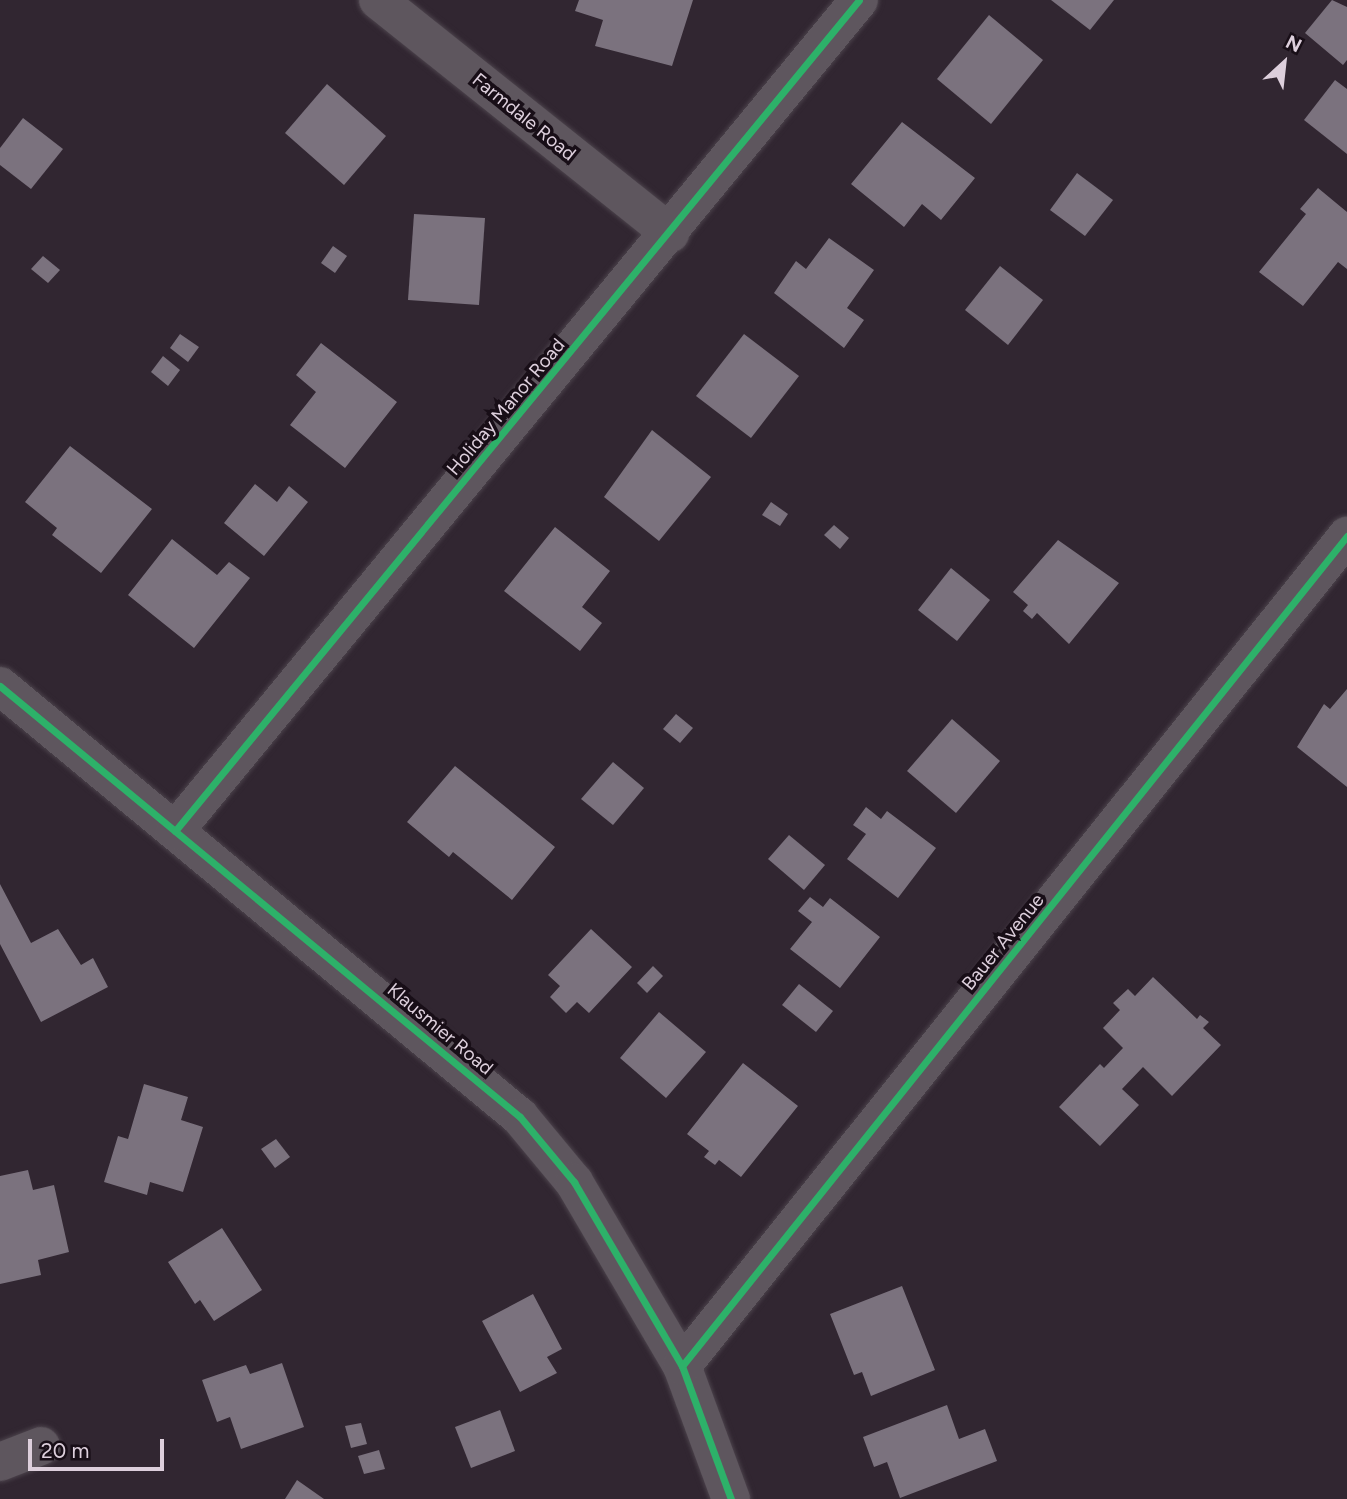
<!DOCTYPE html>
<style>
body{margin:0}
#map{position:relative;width:1347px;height:1499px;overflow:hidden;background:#312631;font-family:Figtree,sans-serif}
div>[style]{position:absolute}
.building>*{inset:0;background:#7b727e}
.roads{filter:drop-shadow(0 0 2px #4b424b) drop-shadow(0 0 2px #4b424b)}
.minor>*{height:38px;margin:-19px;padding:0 19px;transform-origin:19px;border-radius:19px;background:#5e565e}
.cycleway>*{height:7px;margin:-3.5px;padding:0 3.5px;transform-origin:3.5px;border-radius:3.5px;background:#2db169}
span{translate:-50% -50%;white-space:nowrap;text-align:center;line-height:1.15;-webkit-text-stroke:7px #180e17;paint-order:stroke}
.street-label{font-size:19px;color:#ddcfdc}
.north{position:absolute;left:1249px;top:28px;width:70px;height:70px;-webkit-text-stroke:5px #180e17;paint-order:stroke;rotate:27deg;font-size:19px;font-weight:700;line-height:28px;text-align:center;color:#ddcfdc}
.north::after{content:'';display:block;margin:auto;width:24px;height:32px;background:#ddcfdc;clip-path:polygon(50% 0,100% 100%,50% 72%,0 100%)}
.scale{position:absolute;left:28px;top:1439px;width:136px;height:32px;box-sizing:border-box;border:4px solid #ddcfdc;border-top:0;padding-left:9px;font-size:21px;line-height:24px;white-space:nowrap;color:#ddcfdc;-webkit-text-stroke:5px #180e17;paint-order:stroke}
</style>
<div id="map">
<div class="building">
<i style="clip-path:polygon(579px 0,693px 0,672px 66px,595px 46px,603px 20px,575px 11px)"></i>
<i style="clip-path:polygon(1051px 0,1114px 0,1090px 30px)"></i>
<i style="clip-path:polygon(1332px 0,1347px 7px,1347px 60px,1343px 65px,1305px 33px)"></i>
<i style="clip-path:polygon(989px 15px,1043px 60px,991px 124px,937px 79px)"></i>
<i style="clip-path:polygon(1335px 80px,1347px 89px,1347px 154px,1304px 120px)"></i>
<i style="clip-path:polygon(327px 84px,386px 136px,344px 185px,285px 133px)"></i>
<i style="clip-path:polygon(23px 118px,63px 149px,31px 189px,0 165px,0 148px)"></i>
<i style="clip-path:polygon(902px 122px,975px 178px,941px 220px,922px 204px,904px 227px,851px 184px)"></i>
<i style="clip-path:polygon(1077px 173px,1113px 200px,1085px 236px,1050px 210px)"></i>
<i style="clip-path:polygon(1318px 188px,1347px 212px,1347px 269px,1338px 262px,1303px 306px,1259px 272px,1306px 214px,1300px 209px)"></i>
<i style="clip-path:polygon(414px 214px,485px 218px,479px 305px,408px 300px)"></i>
<i style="clip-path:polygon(829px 238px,874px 270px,847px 308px,864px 320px,844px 348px,774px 293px,796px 261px,806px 269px)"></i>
<i style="clip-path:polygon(333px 246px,347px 256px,335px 273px,321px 263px)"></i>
<i style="clip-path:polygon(43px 256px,60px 270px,48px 283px,31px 269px)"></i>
<i style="clip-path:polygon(1000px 266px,1043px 300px,1008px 345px,965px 310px)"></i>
<i style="clip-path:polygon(180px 334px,199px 347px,188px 362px,170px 348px)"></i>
<i style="clip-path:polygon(744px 334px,799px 376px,751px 438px,696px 396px)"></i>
<i style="clip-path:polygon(321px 343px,397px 402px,345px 468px,290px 425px,316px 392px,296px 375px)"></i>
<i style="clip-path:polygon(163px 356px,180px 370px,168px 386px,151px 372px)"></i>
<i style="clip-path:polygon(652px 430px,711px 477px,659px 541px,604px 497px)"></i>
<i style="clip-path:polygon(70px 446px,152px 509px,101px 573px,52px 535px,57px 528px,25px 502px)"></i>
<i style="clip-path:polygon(255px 484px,277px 502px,289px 486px,308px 502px,264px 556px,224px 523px)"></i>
<i style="clip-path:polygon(771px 502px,788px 514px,780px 526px,762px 515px)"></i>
<i style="clip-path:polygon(834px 525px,849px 538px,840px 549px,824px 535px)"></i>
<i style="clip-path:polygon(555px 527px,610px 571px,582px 607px,602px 623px,580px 651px,504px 591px)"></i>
<i style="clip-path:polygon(172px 539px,217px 575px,229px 562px,250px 578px,194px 648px,128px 595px)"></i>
<i style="clip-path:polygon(1058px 540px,1119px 583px,1069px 644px,1037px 613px,1032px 619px,1023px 611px,1028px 605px,1013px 592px)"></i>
<i style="clip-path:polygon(951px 568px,990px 600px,957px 641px,918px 610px)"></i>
<i style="clip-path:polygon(1347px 689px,1347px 787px,1297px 747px,1324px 704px,1330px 709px)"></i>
<i style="clip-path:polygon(676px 714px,693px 728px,680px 743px,663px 729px)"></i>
<i style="clip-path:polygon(952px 719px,1000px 761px,956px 813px,907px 771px)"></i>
<i style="clip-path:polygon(613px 762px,644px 788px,613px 825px,581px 799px)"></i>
<i style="clip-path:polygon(455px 766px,555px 847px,512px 900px,453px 852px,449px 857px,407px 822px)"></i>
<i style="clip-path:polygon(866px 807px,881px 819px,887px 811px,936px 848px,898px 898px,847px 859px,866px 834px,853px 825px)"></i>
<i style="clip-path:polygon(789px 835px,825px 865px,804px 890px,768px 859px)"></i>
<i style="clip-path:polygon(0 884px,31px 943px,58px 929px,81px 965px,93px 958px,108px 987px,41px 1022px,0 944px)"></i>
<i style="clip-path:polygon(810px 897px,823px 907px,830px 898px,880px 937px,840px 988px,790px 949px,812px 922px,798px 911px)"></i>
<i style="clip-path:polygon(591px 929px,632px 967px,589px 1013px,577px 1002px,566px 1013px,550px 997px,560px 986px,548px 975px)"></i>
<i style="clip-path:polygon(653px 966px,663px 976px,647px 993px,637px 983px)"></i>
<i style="clip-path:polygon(1153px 977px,1197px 1019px,1200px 1015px,1209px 1022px,1203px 1028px,1221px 1045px,1172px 1096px,1143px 1067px,1122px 1089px,1139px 1105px,1100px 1146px,1059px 1107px,1100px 1064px,1104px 1068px,1123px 1048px,1103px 1028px,1120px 1010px,1113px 1003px,1128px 989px,1135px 996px)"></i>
<i style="clip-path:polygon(799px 984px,833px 1011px,816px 1032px,782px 1005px)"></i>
<i style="clip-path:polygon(659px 1012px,706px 1052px,666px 1098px,620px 1058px)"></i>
<i style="clip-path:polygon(743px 1063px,798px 1106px,741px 1177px,719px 1160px,715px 1165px,704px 1157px,709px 1151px,687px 1134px)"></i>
<i style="clip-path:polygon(144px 1084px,188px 1097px,181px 1120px,203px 1127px,183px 1192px,150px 1182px,147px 1195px,104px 1182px,118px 1136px,128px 1139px)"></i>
<i style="clip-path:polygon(276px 1139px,290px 1157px,275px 1168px,261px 1149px)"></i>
<i style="clip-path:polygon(28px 1170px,33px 1190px,54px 1185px,69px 1252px,38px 1260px,41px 1275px,0 1284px,0 1176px)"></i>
<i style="clip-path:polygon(222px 1228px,262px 1290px,214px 1321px,200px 1300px,195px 1304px,168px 1262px)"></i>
<i style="clip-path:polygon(902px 1286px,935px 1370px,871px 1396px,862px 1372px,854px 1375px,830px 1314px)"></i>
<i style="clip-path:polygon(533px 1294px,562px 1349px,547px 1357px,557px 1373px,520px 1392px,482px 1321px)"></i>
<i style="clip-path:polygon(282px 1363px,304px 1427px,241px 1449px,230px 1417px,217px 1422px,202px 1380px,246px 1365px,250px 1374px)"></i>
<i style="clip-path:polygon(947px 1405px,959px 1439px,985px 1429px,997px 1461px,900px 1498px,887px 1462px,874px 1467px,863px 1437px)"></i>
<i style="clip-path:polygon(500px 1410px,515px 1451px,471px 1468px,455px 1427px)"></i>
<i style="clip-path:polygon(361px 1423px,367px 1444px,351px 1448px,345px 1426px)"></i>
<i style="clip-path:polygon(379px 1450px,385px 1469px,364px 1474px,358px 1456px)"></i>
<i style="clip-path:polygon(297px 1480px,324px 1499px,285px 1499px)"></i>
</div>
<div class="roads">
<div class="minor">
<i style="left:378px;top:0;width:374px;rotate:38.6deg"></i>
<i style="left:0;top:686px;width:675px;rotate:39.65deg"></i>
<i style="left:520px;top:1117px;width:85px;rotate:50.3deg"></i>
<i style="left:574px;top:1182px;width:213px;rotate:59.6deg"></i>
<i style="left:682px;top:1366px;width:142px;rotate:69.8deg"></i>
<i style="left:175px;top:831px;width:1076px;rotate:-50.54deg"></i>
<i style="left:682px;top:1366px;width:1064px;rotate:-51.3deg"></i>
<i style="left:0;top:1462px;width:44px;rotate:-21.3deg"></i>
</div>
</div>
<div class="cycleway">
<i style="left:0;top:686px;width:675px;rotate:39.65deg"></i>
<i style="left:520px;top:1117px;width:85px;rotate:50.3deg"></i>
<i style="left:574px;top:1182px;width:213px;rotate:59.6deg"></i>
<i style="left:682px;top:1366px;width:142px;rotate:69.8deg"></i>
<i style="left:175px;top:831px;width:1076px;rotate:-50.54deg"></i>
<i style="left:682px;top:1366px;width:1064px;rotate:-51.3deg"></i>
</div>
<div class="street-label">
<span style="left:524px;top:117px;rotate:39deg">Farmdale Road</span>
<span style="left:506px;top:407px;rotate:-50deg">Holiday Manor Road</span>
<span style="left:1003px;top:942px;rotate:-51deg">Bauer Avenue</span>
<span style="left:440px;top:1029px;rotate:40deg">Klausmier Road</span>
</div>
<div class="north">N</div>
<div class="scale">20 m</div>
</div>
